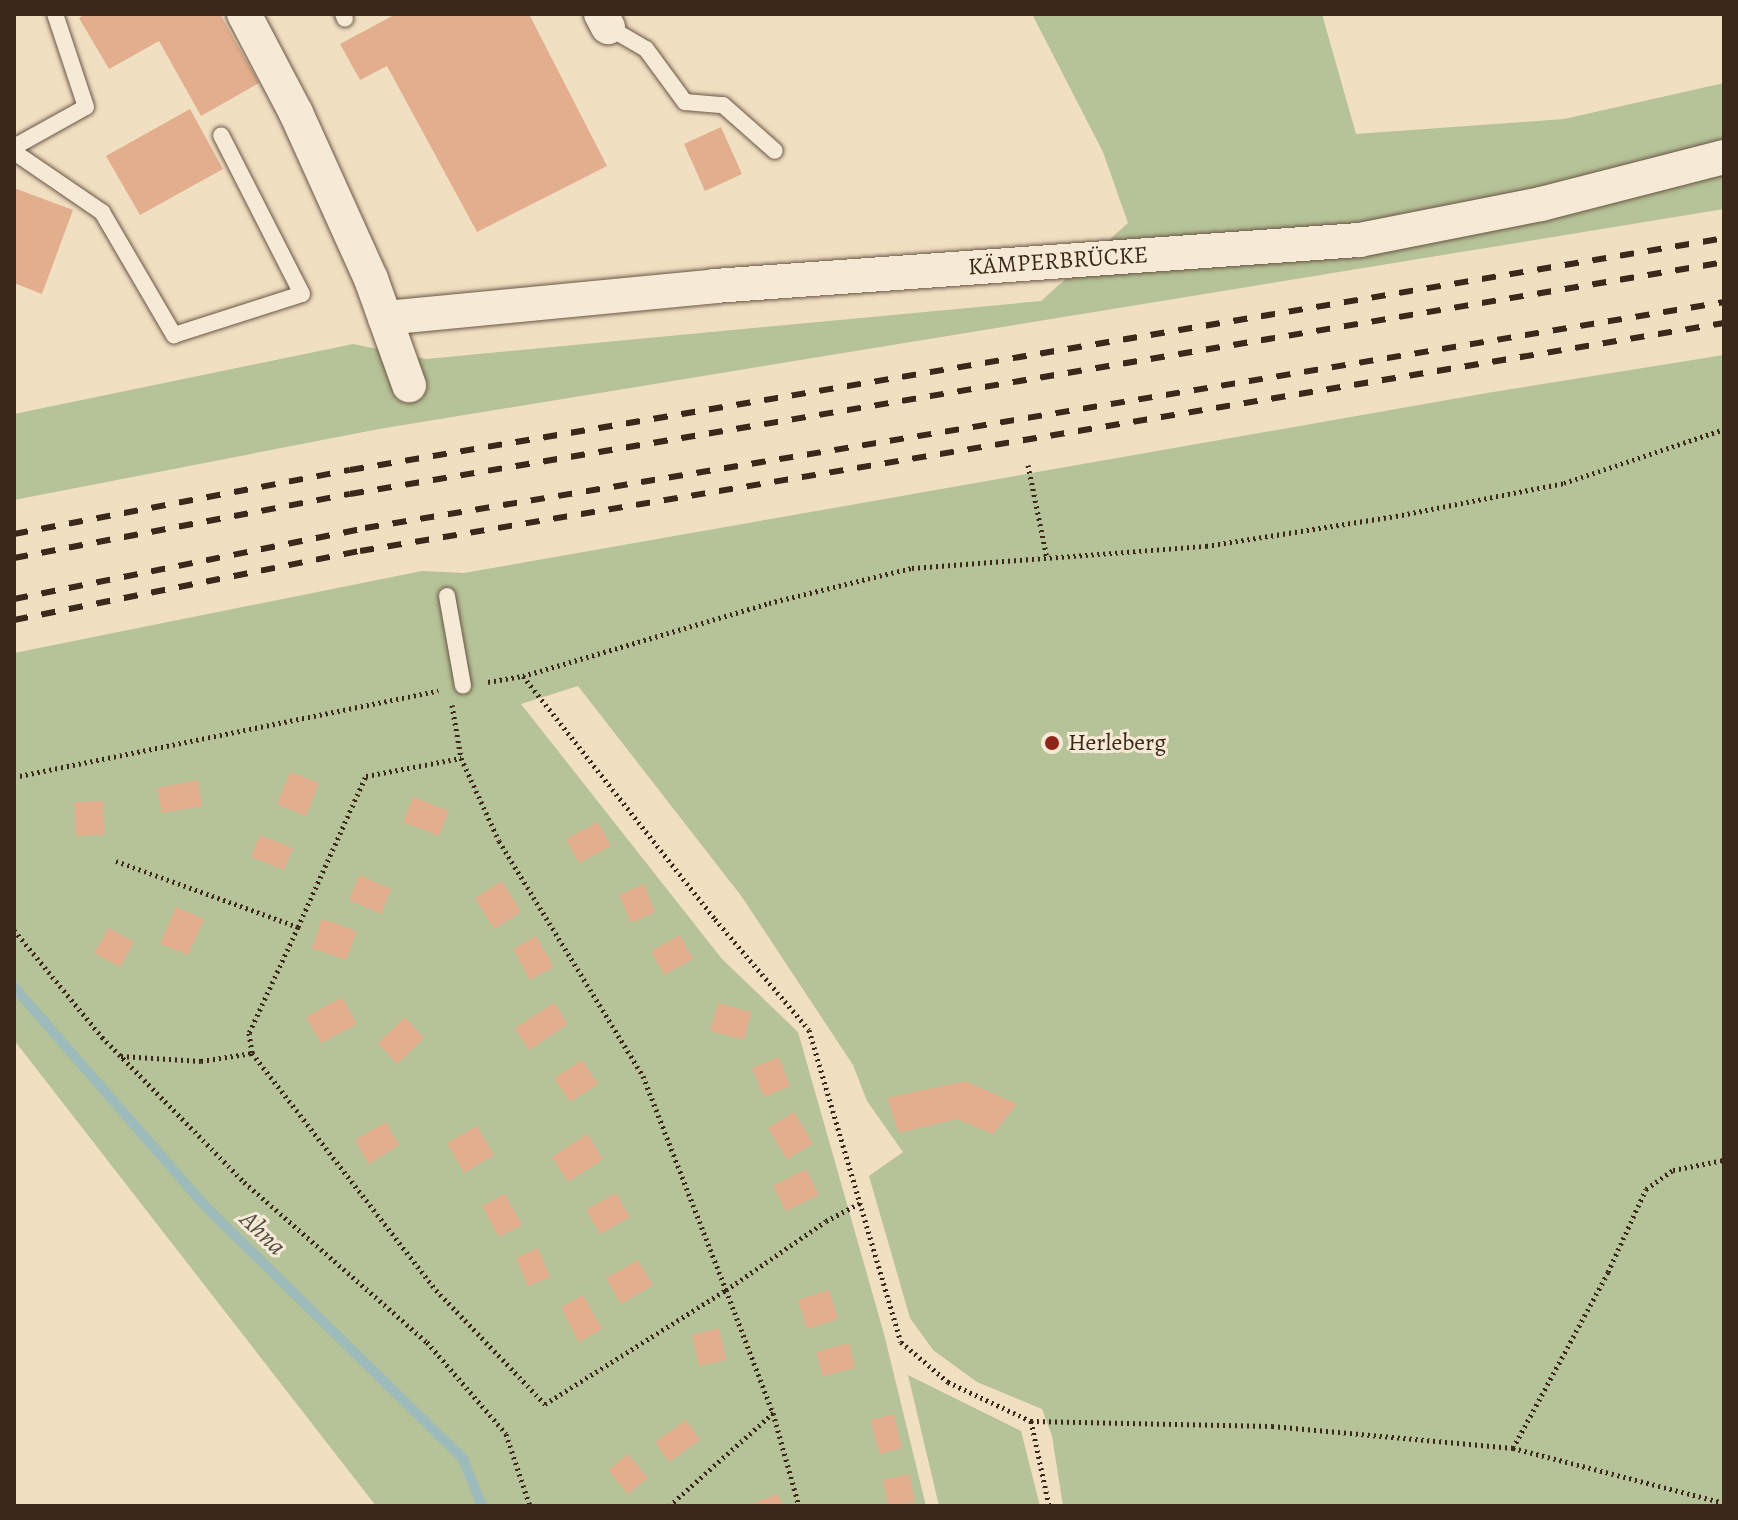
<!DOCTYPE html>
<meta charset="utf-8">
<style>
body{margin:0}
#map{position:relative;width:1738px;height:1520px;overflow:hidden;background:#f1dfc2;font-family:Alegreya,serif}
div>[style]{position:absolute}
.green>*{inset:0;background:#b6c297}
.stream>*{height:10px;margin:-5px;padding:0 5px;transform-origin:5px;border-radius:5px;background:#9cbbba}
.building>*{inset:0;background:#e2ae8d}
.path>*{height:5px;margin-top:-2.5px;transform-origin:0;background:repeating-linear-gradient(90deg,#3c281b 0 2px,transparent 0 6px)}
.roads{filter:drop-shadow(0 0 2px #695645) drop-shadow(0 0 2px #695645)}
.service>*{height:16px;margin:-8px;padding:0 8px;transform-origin:8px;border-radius:8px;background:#f6ead7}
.minor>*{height:34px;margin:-17px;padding:0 17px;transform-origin:17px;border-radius:17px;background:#f6ead7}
.rail>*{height:6px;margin-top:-3px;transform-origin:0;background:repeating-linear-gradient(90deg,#3c281b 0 14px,transparent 0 28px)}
.dots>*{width:22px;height:22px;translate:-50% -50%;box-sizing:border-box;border:4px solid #f6ead7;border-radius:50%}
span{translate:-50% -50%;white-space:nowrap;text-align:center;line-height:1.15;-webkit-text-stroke:6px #f6ead7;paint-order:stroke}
.street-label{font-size:24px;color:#3c281b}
.poi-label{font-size:24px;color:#3c281b}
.left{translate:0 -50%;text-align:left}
.water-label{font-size:26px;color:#544d43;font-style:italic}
.frame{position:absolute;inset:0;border:16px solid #3c281b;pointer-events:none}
</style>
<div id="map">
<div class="green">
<i style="clip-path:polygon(1032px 14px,1322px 14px,1356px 134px,1564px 119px,1724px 83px,1724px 209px,379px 429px,14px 500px,14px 414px,353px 344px,426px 359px,1041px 301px,1128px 223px,1103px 152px)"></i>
<i style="clip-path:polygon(1724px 355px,1724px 1506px,1063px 1506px,1052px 1436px,1042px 1409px,977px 1382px,933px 1350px,910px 1318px,869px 1176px,903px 1152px,867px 1101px,853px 1065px,742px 897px,578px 686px,521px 704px,722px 959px,798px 1032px,884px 1334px,926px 1506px,376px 1506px,14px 1040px,14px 653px,422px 571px,464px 573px,1487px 393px)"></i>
<i style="clip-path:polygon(908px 1375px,1021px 1431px,1040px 1506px,939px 1506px)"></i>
</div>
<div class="stream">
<i style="left:14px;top:987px;width:293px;rotate:48.9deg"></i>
<i style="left:207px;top:1208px;width:359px;rotate:44.4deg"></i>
<i style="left:463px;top:1459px;width:51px;rotate:68deg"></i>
</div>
<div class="building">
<i style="clip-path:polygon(86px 14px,220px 14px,259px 83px,201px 116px,159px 41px,109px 69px,79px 18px)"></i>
<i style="clip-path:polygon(396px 14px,529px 14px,607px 166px,477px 232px,387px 66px,360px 80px,340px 44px)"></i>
<i style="clip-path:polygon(190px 109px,223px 169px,140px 215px,106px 156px)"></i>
<i style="clip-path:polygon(721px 127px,742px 174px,705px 191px,684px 144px)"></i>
<i style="clip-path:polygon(14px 188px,73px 210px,42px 294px,14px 283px)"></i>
<i style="clip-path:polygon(290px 772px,319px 783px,306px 816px,277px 804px)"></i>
<i style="clip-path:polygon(198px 780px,202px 806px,162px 813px,157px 788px)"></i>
<i style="clip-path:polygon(413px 797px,449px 811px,439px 836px,403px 822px)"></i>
<i style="clip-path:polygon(103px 801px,105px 835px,76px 836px,74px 802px)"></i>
<i style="clip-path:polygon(598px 822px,611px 846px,579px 863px,566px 839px)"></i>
<i style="clip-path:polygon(260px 835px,293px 848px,284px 870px,251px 857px)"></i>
<i style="clip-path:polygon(359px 875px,391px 889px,381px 914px,349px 900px)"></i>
<i style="clip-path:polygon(502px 881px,521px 912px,494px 929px,475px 898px)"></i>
<i style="clip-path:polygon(644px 884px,655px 912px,631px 923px,619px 895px)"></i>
<i style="clip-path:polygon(176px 907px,204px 919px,188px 955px,160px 944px)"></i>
<i style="clip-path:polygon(322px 919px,357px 931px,346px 960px,312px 948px)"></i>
<i style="clip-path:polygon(109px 928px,134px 942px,120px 967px,94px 953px)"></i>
<i style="clip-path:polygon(680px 935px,693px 959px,664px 975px,651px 951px)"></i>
<i style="clip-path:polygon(536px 936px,554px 967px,530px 980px,513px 949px)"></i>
<i style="clip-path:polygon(342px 997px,357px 1024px,321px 1043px,306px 1017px)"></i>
<i style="clip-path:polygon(554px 1003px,568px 1024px,529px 1050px,515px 1028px)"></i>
<i style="clip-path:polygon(718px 1003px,751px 1012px,744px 1040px,710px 1031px)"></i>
<i style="clip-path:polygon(405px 1017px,424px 1038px,397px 1064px,378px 1043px)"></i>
<i style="clip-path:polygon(779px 1057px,790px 1086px,764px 1097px,752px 1068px)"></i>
<i style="clip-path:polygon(582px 1060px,598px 1084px,570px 1102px,554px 1078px)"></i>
<i style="clip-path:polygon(965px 1081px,1017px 1104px,993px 1134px,957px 1119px,899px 1133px,887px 1098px)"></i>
<i style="clip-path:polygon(794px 1112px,813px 1144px,787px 1159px,768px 1128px)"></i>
<i style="clip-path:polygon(386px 1122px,399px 1145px,369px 1164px,355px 1140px)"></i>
<i style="clip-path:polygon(477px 1126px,494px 1155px,464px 1173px,447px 1143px)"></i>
<i style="clip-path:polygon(587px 1134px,603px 1159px,568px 1182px,552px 1157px)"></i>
<i style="clip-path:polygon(806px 1169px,819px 1195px,786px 1211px,773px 1186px)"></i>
<i style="clip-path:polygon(616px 1193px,630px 1217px,600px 1234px,586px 1210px)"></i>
<i style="clip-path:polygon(505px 1194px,522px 1225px,499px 1237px,482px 1206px)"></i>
<i style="clip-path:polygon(538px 1248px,550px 1277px,528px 1286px,516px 1258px)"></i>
<i style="clip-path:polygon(638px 1260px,653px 1285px,621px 1304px,606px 1278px)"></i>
<i style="clip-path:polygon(829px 1290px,838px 1319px,807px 1329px,798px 1300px)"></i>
<i style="clip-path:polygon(583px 1295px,602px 1329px,579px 1342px,561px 1307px)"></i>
<i style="clip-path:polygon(719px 1328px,726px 1360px,699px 1366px,692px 1335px)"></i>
<i style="clip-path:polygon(849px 1343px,855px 1368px,823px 1376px,816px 1352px)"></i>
<i style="clip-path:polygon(894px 1414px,902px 1448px,879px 1454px,871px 1420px)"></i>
<i style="clip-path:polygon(686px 1420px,700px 1440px,669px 1462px,655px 1442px)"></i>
<i style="clip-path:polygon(628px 1454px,648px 1478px,628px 1494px,608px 1470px)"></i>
<i style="clip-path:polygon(909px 1474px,915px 1502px,888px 1506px,883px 1480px)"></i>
<i style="clip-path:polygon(778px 1494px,783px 1506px,746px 1506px)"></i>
</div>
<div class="path">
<i style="left:1028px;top:465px;width:95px;rotate:78.5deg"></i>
<i style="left:523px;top:676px;width:310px;rotate:51.7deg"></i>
<i style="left:715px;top:919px;width:145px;rotate:49.7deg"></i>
<i style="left:809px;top:1030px;width:325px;rotate:73.6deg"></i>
<i style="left:901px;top:1342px;width:62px;rotate:40.4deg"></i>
<i style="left:948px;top:1382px;width:92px;rotate:25.2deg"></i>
<i style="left:1031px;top:1421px;width:241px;rotate:1.2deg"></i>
<i style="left:1272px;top:1426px;width:242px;rotate:5.2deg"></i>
<i style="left:1513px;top:1448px;width:218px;rotate:14.6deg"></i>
<i style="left:488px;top:682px;width:36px;rotate:-10deg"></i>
<i style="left:523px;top:676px;width:257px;rotate:-16.5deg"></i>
<i style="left:769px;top:603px;width:147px;rotate:-13.8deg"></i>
<i style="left:912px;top:568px;width:295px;rotate:-4.3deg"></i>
<i style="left:1206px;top:546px;width:192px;rotate:-9deg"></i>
<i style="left:1396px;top:516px;width:171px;rotate:-11.1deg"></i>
<i style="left:1564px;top:483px;width:169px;rotate:-18.6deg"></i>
<i style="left:452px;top:705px;width:54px;rotate:80.4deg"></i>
<i style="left:461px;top:758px;width:91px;rotate:65.4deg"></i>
<i style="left:499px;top:841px;width:276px;rotate:58.5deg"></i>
<i style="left:643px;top:1076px;width:230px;rotate:68.8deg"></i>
<i style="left:726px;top:1290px;width:121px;rotate:-34.6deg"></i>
<i style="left:826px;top:1221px;width:41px;rotate:-27.8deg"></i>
<i style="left:14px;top:777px;width:433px;rotate:-11.5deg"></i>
<i style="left:116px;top:861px;width:194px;rotate:19.9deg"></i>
<i style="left:298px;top:927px;width:117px;rotate:114.8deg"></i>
<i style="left:249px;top:1033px;width:20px;rotate:81deg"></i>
<i style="left:298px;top:927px;width:166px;rotate:-65.8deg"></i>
<i style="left:366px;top:776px;width:97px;rotate:-10.7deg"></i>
<i style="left:14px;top:930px;width:139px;rotate:50.6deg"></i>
<i style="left:102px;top:1037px;width:203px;rotate:45.6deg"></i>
<i style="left:244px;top:1182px;width:243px;rotate:41.2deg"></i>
<i style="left:427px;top:1342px;width:121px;rotate:49.3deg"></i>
<i style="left:506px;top:1434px;width:76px;rotate:71.6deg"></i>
<i style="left:121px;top:1056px;width:80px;rotate:3.6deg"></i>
<i style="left:201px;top:1061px;width:52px;rotate:-8.9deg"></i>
<i style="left:252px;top:1053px;width:300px;rotate:52.2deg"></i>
<i style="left:436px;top:1290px;width:158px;rotate:46.3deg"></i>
<i style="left:545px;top:1404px;width:214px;rotate:-32.2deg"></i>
<i style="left:726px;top:1290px;width:132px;rotate:69.1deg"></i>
<i style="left:1031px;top:1421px;width:87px;rotate:78deg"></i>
<i style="left:1513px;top:1448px;width:200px;rotate:-61.6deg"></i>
<i style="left:1608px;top:1272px;width:91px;rotate:-65.4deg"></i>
<i style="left:1646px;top:1189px;width:33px;rotate:-35deg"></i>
<i style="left:1673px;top:1170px;width:52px;rotate:-11.1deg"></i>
<i style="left:669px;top:1506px;width:140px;rotate:-41.8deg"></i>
<i style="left:773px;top:1413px;width:97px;rotate:74.4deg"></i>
</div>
<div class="roads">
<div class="service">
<i style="left:343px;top:14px;width:5px;rotate:68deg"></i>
<i style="left:608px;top:27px;width:44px;rotate:30.1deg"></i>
<i style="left:646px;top:49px;width:66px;rotate:53.7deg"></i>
<i style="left:685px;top:102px;width:38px;rotate:5deg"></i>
<i style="left:723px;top:105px;width:69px;rotate:41.5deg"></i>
<i style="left:14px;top:147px;width:82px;rotate:-29.1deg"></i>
<i style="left:86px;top:107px;width:98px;rotate:-108.4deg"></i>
<i style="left:14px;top:152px;width:107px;rotate:34.3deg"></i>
<i style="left:102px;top:212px;width:143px;rotate:59.7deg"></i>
<i style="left:174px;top:335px;width:134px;rotate:-17.8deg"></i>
<i style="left:302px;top:294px;width:178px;rotate:-117deg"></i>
<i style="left:447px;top:596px;width:91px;rotate:79.9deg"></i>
</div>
<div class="minor">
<i style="left:244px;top:14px;width:112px;rotate:62.3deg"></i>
<i style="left:296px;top:113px;width:182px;rotate:65.7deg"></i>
<i style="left:371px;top:279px;width:113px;rotate:70.3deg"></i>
<i style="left:601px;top:14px;width:15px;rotate:62deg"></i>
<i style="left:385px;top:318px;width:332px;rotate:-5.5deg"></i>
<i style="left:715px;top:286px;width:646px;rotate:-4.09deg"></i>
<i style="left:1359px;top:240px;width:186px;rotate:-11.2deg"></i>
<i style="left:1541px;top:204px;width:189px;rotate:-14.4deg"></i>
</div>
</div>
<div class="rail">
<i style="left:14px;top:534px;width:342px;rotate:-10.8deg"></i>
<i style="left:350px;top:470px;width:1393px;rotate:-9.58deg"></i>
<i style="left:14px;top:558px;width:342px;rotate:-10.8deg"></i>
<i style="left:350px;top:494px;width:1393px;rotate:-9.58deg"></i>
<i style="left:14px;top:599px;width:358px;rotate:-11.4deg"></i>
<i style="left:365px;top:528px;width:1378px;rotate:-9.44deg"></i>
<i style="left:14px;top:620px;width:353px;rotate:-11.3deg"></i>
<i style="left:360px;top:551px;width:1383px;rotate:-9.49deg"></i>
</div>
<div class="dots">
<i style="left:1052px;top:743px;background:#8f2418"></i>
</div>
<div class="street-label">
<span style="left:1058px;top:261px;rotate:-4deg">KÄMPERBRÜCKE</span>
</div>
<div class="poi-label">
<span class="left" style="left:1068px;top:743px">Herleberg</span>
</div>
<div class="water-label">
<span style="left:263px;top:1233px;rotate:44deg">Ahna</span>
</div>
<div class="frame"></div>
</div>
